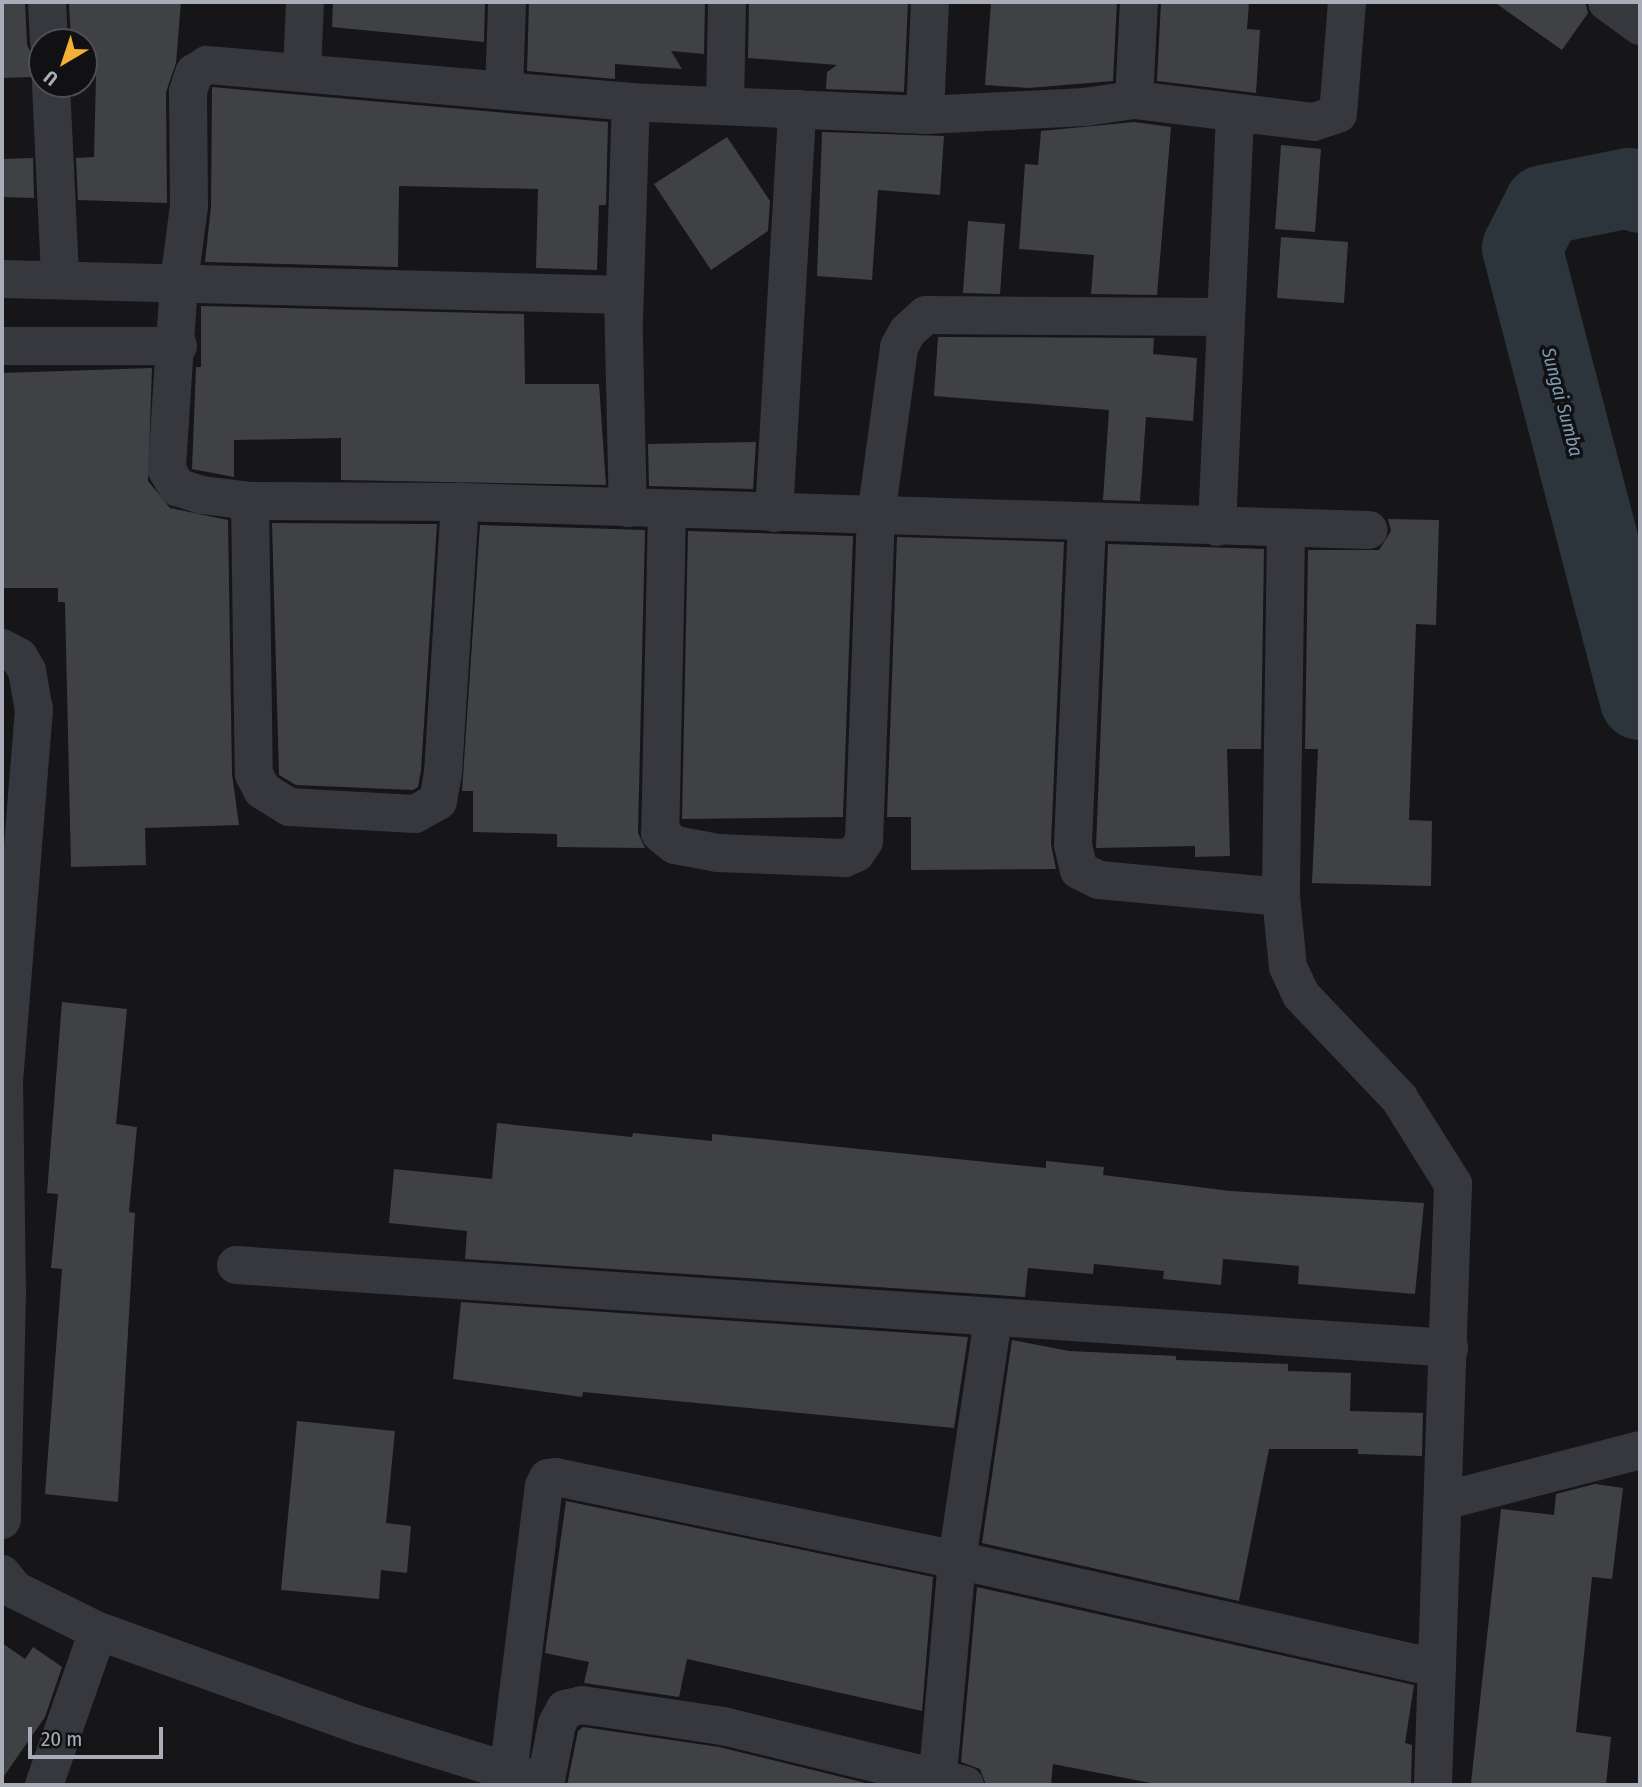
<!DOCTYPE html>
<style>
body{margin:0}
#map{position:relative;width:1642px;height:1787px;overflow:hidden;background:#161618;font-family:"Fira Sans Condensed",sans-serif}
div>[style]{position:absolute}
.river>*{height:80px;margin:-40px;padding:0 40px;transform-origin:40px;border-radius:40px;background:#2c353c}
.building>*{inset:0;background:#404145}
.minor>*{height:38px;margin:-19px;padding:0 19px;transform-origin:19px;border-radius:19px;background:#37383d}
span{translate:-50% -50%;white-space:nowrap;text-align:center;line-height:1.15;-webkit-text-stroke:7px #111113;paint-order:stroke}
.water-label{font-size:19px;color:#7f9bb3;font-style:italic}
.frame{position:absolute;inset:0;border:4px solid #a8adb8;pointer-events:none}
.north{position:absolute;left:28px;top:28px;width:70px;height:70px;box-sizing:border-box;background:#111113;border:2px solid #4d4f55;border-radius:50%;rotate:219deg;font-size:19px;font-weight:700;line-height:28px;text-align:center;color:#a8adb8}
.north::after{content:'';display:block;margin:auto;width:24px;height:32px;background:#f2b134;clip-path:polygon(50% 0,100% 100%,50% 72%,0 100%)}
.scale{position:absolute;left:28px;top:1727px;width:135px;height:32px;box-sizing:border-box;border:4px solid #a8adb8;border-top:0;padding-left:9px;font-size:21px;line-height:24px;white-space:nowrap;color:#a8adb8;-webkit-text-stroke:5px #111113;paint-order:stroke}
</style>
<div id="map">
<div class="river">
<i style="left:1640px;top:193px;width:12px;rotate:-156deg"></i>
<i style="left:1629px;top:188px;width:87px;rotate:168.7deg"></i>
<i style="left:1544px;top:205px;width:48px;rotate:117.1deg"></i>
<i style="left:1522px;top:248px;width:467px;rotate:75.4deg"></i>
</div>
<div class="building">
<i style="clip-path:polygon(2px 2px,25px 2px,27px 44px,31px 54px,42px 62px,31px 77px,2px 78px)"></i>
<i style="clip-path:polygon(69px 2px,181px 2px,176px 63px,166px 92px,167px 203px,78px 200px,76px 158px,94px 157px,96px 76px,84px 76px,84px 42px,71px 42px)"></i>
<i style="clip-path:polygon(333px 2px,485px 2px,484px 42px,332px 27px)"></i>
<i style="clip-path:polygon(529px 2px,705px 2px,704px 54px,671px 51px,682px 69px,615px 64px,615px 79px,527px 71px)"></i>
<i style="clip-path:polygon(749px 2px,908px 2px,904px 92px,826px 89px,827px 72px,837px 65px,748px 58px)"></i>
<i style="clip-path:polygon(991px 2px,1117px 2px,1113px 81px,1029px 88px,985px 85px)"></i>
<i style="clip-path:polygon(1161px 2px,1249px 2px,1247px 29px,1260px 30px,1256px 93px,1157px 81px)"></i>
<i style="clip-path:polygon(1494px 2px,1585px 2px,1588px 13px,1562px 50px)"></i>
<i style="clip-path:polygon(212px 87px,608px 122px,606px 205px,599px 205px,597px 270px,536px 268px,538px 189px,399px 186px,398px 267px,205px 262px,211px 206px)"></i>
<i style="clip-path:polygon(1134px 122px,1171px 127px,1157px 295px,1091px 294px,1094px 255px,1019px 249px,1025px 164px,1038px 165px,1041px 131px)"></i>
<i style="clip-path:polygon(822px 132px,944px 136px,940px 195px,878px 190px,872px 280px,817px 276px)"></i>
<i style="clip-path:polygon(727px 137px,770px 201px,768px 231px,711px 270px,654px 184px)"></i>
<i style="clip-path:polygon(1281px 145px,1321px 149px,1315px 232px,1275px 229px)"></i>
<i style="clip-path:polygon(33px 158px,34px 198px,2px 197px,2px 159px)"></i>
<i style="clip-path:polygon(968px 221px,1005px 224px,1000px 294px,963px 293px)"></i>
<i style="clip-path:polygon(1281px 237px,1348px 242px,1344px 303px,1277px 298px)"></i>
<i style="clip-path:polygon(201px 306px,524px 314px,525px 384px,599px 384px,606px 485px,341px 480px,341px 438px,234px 440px,234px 477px,192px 469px,196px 367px,201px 367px)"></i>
<i style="clip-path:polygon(938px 337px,1154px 338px,1153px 354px,1197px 358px,1193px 421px,1146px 417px,1140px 501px,1103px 500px,1109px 410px,934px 396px)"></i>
<i style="clip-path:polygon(152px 368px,148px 481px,170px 508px,228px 520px,232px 774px,239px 825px,145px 828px,146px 865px,71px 867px,65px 602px,58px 602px,58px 588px,2px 588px,2px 373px)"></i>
<i style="clip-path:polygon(756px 442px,753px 489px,649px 486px,648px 444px)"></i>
<i style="clip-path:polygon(1388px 519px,1439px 520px,1436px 625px,1416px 624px,1409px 820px,1432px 821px,1431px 886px,1312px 883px,1318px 749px,1305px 749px,1308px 550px,1379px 550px,1391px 531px)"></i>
<i style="clip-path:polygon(272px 523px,437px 524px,421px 770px,418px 787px,413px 790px,296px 785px,279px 775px)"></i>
<i style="clip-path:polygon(480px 525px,645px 530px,638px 833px,645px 848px,557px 847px,557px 834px,473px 832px,473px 791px,462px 791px)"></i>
<i style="clip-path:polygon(688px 531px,853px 536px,843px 817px,682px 819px)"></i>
<i style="clip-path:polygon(897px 537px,1064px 542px,1051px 844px,1056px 869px,911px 870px,911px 817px,887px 817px)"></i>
<i style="clip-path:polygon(1108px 544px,1264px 549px,1261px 749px,1227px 749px,1230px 856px,1195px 857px,1195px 846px,1096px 848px)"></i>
<i style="clip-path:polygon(62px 1002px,127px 1009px,116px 1124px,137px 1127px,129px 1212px,135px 1213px,118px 1502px,45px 1494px,62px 1269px,51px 1268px,58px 1194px,47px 1193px)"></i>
<i style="clip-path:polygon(497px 1123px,632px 1137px,633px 1133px,712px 1141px,712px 1134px,1046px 1168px,1046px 1161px,1104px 1167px,1103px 1175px,1230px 1191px,1424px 1203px,1415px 1294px,1298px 1284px,1299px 1266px,1223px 1259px,1221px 1285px,1163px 1279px,1164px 1271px,1094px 1264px,1093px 1274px,1028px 1268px,1025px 1297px,465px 1259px,467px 1231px,389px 1223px,394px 1169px,492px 1179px)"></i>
<i style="clip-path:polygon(461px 1302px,968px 1337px,954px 1428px,583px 1392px,582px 1397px,453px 1379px)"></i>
<i style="clip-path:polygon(1012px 1340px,1069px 1351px,1176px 1356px,1176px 1360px,1288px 1364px,1288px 1371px,1351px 1373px,1350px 1411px,1423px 1413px,1422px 1456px,1358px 1454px,1358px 1449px,1269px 1449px,1239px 1601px,982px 1543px)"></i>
<i style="clip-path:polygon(297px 1421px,395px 1431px,386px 1523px,411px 1526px,407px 1573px,381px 1570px,379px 1599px,281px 1590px)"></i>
<i style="clip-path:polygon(1595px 1484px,1623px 1488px,1612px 1579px,1592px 1577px,1576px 1732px,1611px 1737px,1606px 1785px,1471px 1783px,1501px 1509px,1554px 1515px,1556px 1494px)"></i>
<i style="clip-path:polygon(566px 1501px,933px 1577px,922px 1711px,687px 1659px,679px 1697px,584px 1683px,589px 1662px,545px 1653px)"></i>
<i style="clip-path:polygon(977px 1587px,1414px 1685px,1405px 1743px,1412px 1745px,1411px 1785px,1161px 1785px,1053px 1764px,1051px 1785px,986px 1785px,980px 1769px,961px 1762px)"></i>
<i style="clip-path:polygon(2px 1643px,25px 1659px,33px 1647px,62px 1667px,45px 1717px,2px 1779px)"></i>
<i style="clip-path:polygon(583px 1727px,719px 1747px,874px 1785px,567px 1785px,578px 1731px)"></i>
</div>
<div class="minor">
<i style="left:47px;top:2px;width:40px;rotate:87.1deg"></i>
<i style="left:1347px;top:2px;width:112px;rotate:94.6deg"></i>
<i style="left:1338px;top:114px;width:25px;rotate:162deg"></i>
<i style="left:1314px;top:122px;width:181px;rotate:-173deg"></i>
<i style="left:1134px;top:100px;width:49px;rotate:171.9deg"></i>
<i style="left:1085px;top:107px;width:160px;rotate:177.1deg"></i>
<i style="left:925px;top:115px;width:294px;rotate:-177.5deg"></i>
<i style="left:631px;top:102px;width:426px;rotate:-175deg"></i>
<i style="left:207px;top:65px;width:15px;rotate:148deg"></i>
<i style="left:194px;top:73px;width:20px;rotate:108deg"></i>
<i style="left:188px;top:92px;width:114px;rotate:89.5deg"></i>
<i style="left:189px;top:206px;width:77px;rotate:97.5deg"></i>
<i style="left:179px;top:282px;width:188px;rotate:93.7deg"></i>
<i style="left:167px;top:470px;width:20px;rotate:60deg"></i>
<i style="left:177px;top:487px;width:26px;rotate:18deg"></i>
<i style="left:202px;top:495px;width:48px;rotate:7.1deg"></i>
<i style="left:250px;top:501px;width:210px;rotate:0.3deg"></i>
<i style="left:460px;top:502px;width:909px;rotate:1.76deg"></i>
<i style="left:1607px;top:2px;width:41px;rotate:36deg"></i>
<i style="left:302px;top:71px;width:69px;rotate:-87.5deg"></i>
<i style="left:51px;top:84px;width:194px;rotate:87.3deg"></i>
<i style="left:504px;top:90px;width:88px;rotate:-88deg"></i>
<i style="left:1134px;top:100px;width:98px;rotate:-87.1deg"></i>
<i style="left:725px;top:106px;width:104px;rotate:-88.9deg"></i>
<i style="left:925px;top:115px;width:113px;rotate:-87.5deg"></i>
<i style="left:2px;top:279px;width:621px;rotate:1.48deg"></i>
<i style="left:623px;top:295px;width:213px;rotate:88.7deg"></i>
<i style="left:624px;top:320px;width:218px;rotate:-88.2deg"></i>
<i style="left:2px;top:346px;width:176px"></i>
<i style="left:250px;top:501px;width:273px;rotate:89.2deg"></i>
<i style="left:254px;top:774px;width:18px;rotate:63deg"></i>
<i style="left:262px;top:790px;width:32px;rotate:32deg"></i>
<i style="left:289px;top:807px;width:126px;rotate:3.2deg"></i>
<i style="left:415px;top:814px;width:26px;rotate:-29deg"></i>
<i style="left:438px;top:801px;width:28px;rotate:-80deg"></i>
<i style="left:443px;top:773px;width:272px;rotate:-86.4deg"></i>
<i style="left:667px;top:509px;width:324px;rotate:91.2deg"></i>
<i style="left:660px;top:833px;width:19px;rotate:39deg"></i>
<i style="left:675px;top:845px;width:44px;rotate:10.5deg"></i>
<i style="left:718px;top:853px;width:127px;rotate:2.3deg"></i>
<i style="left:845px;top:858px;width:12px;rotate:-24deg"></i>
<i style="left:856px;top:853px;width:14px;rotate:-56deg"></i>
<i style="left:864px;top:841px;width:325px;rotate:-87.9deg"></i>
<i style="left:876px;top:516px;width:171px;rotate:-82.2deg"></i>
<i style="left:899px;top:347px;width:18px;rotate:-61deg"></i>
<i style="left:908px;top:331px;width:24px;rotate:-42deg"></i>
<i style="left:926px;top:315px;width:300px;rotate:0.4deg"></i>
<i style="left:774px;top:513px;width:405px;rotate:-86.7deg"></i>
<i style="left:1087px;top:522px;width:323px;rotate:92.5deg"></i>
<i style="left:1073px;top:845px;width:26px;rotate:77deg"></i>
<i style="left:1079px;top:870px;width:22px;rotate:27deg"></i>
<i style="left:1099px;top:880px;width:183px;rotate:5.3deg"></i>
<i style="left:1217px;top:527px;width:412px;rotate:-87.5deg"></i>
<i style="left:1286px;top:529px;width:368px;rotate:90.8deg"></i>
<i style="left:1281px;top:897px;width:70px;rotate:84.3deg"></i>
<i style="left:1288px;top:967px;width:31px;rotate:65deg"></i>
<i style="left:1301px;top:995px;width:142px;rotate:46.4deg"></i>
<i style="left:1399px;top:1098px;width:102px;rotate:57.9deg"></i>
<i style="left:1453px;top:1184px;width:601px;rotate:91.91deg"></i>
<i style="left:2px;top:648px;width:19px;rotate:28deg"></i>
<i style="left:19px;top:657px;width:16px;rotate:60deg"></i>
<i style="left:27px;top:671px;width:39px;rotate:80deg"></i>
<i style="left:34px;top:709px;width:371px;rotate:94.6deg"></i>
<i style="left:4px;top:1079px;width:213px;rotate:89.2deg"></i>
<i style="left:7px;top:1292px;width:228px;rotate:91.3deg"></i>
<i style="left:236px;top:1265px;width:1216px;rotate:3.91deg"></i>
<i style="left:1443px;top:1501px;width:203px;rotate:-14.5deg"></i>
<i style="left:2px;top:1574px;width:21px;rotate:51deg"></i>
<i style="left:15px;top:1590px;width:93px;rotate:26.3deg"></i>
<i style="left:98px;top:1631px;width:163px;rotate:109.3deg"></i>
<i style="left:98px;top:1631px;width:277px;rotate:19.8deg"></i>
<i style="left:359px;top:1725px;width:182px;rotate:17.2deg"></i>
<i style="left:508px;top:1774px;width:290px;rotate:-82.9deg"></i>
<i style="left:544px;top:1486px;width:9px;rotate:-63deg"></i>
<i style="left:548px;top:1478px;width:8px;rotate:-7deg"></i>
<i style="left:556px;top:1477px;width:409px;rotate:11.7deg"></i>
<i style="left:957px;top:1560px;width:492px;rotate:12.7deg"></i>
<i style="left:545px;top:1785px;width:62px;rotate:-78.9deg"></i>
<i style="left:557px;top:1724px;width:17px;rotate:-62deg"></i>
<i style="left:565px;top:1709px;width:17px;rotate:-13deg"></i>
<i style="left:582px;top:1705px;width:143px;rotate:8.5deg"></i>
<i style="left:723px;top:1726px;width:249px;rotate:13.7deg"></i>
<i style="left:937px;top:1785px;width:226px;rotate:-84.9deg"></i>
<i style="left:957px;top:1560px;width:245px;rotate:-81.5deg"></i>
</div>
<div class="water-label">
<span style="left:1562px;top:402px;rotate:75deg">Sungai Sumba</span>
</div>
<div class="frame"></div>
<div class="north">U</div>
<div class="scale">20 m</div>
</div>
